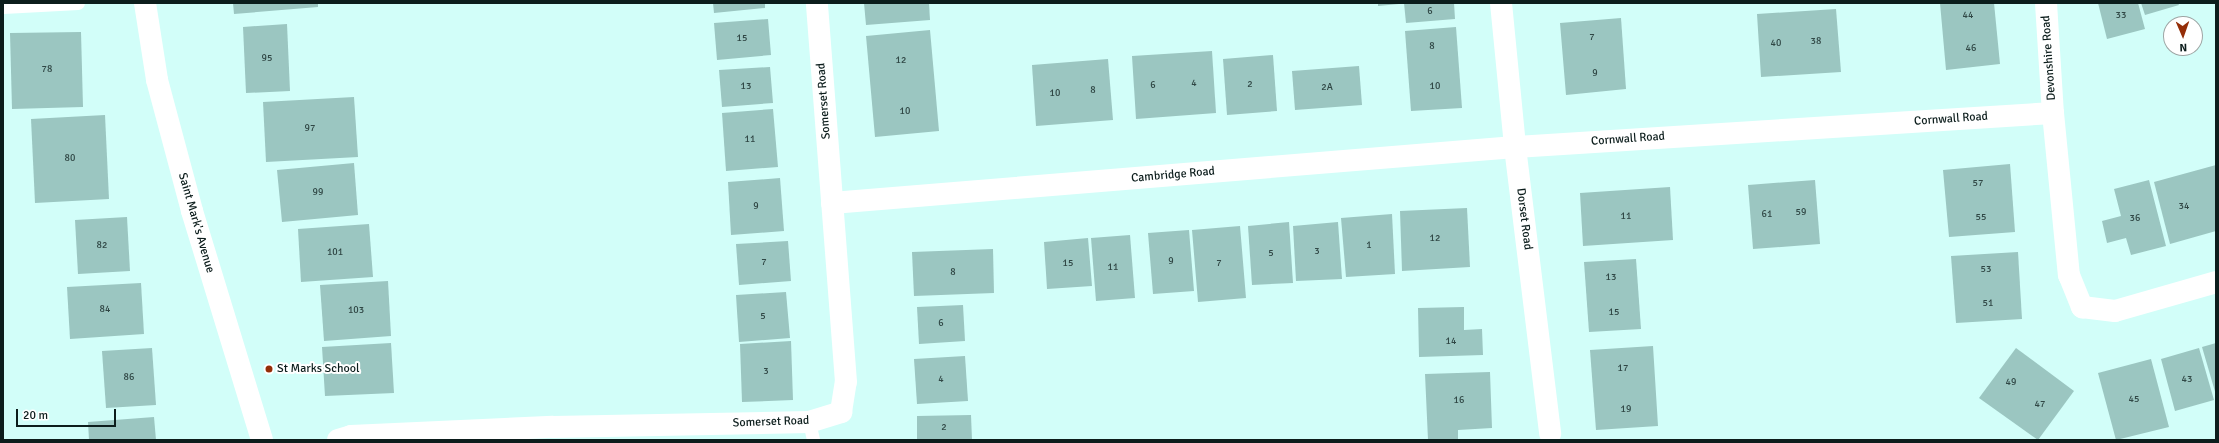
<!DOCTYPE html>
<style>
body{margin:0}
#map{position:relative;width:2219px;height:443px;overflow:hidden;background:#d2fef9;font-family:Signika,sans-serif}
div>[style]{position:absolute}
.building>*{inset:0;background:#9bc6c1}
.service>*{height:13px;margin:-6.5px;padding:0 6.5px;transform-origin:6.5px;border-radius:6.5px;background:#fff}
.minor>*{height:22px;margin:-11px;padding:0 11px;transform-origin:11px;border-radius:11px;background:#fff}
.dots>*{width:11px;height:11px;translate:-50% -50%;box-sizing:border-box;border:2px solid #fff;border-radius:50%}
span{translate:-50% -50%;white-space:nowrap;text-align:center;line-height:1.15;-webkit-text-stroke:4px #fff;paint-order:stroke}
.number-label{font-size:10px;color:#304745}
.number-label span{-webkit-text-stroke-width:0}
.street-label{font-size:12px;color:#0c1d1c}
.poi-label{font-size:12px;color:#0c1d1c}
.left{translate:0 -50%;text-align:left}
.frame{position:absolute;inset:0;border:4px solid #0c1d1c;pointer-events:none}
.north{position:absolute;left:2163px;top:16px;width:40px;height:40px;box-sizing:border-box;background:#fff;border:1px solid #9ea5a4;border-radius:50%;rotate:178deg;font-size:11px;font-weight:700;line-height:16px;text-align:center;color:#0c1d1c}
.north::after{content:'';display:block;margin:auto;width:14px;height:18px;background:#942e08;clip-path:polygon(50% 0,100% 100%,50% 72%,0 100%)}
.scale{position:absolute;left:16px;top:409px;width:100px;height:18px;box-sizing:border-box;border:2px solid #0c1d1c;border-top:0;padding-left:5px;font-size:12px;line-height:14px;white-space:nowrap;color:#0c1d1c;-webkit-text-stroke:3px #fff;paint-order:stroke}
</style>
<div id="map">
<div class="building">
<i style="clip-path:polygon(233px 3px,318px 3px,318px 7px,234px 14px)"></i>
<i style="clip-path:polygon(713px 3px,765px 3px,765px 8px,714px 13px)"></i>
<i style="clip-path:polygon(864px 3px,929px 3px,930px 20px,866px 25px)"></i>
<i style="clip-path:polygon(1378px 3px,1399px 3px,1399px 4px,1378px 6px)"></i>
<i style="clip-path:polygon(1404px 3px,1454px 3px,1455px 19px,1406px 23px)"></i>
<i style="clip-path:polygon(1940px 3px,1994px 3px,2000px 64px,1946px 70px)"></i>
<i style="clip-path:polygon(2098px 3px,2138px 3px,2145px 29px,2107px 39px)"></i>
<i style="clip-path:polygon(2141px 3px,2178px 3px,2179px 5px,2145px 15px)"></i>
<i style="clip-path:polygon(1836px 9px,1841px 72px,1761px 77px,1757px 14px)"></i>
<i style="clip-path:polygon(1621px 18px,1626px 89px,1566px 95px,1560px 23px)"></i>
<i style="clip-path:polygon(768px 19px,771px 55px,717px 60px,714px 23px)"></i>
<i style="clip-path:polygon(287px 24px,290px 91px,246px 93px,243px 27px)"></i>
<i style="clip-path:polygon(1456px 27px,1462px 108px,1411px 111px,1405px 31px)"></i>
<i style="clip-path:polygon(930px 30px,939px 131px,875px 137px,866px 36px)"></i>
<i style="clip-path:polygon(81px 32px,83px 107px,12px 109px,10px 33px)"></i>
<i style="clip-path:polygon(1212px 51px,1216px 113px,1136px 119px,1132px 56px)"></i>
<i style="clip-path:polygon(1273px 55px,1277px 111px,1227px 115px,1223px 59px)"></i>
<i style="clip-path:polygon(1108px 59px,1113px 120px,1036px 126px,1032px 65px)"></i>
<i style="clip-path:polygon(1359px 66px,1362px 105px,1295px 110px,1292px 71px)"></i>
<i style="clip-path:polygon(770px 67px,773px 103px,722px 107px,719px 70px)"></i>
<i style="clip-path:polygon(354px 97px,358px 157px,266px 162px,263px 102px)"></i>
<i style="clip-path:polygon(773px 109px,778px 167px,726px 171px,722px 113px)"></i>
<i style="clip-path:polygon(105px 115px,109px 199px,35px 203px,31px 119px)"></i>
<i style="clip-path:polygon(354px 163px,358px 215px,282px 222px,277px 170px)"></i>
<i style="clip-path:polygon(2010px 164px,2015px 232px,1949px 237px,1943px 170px)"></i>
<i style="clip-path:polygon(2216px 165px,2216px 231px,2170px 244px,2154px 182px)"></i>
<i style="clip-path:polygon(780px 178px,784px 231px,731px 235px,728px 182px)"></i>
<i style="clip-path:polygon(1815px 180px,1820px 244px,1753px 249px,1748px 185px)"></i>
<i style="clip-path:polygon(2149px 180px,2166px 246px,2131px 255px,2126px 238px,2107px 243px,2102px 221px,2121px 216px,2114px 189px)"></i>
<i style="clip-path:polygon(1670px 187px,1673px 240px,1583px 246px,1580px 193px)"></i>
<i style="clip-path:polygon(1467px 208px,1470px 267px,1402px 271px,1400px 211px)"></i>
<i style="clip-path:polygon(1392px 214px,1395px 274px,1346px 277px,1341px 218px)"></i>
<i style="clip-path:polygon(127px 217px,130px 271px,78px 274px,75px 220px)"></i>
<i style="clip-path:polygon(1289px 222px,1293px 283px,1252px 285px,1248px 226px)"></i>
<i style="clip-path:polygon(1338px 222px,1342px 279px,1296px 281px,1293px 226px)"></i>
<i style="clip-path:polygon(369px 224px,373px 277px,301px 282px,298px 229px)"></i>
<i style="clip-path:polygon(1240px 226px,1246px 298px,1198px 302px,1192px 230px)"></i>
<i style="clip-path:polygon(1189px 230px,1194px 291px,1153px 294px,1148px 233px)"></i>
<i style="clip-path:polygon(1130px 235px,1135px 298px,1096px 301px,1091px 238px)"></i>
<i style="clip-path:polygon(1088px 238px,1092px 286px,1047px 289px,1044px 242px)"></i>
<i style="clip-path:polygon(788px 241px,791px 281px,739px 285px,736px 244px)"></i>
<i style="clip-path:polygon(993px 249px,994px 293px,914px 296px,912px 252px)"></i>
<i style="clip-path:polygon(2018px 252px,2022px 319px,1956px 323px,1951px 256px)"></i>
<i style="clip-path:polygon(1636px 259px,1641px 329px,1589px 332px,1584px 262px)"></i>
<i style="clip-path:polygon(388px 281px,391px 336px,324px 341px,320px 285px)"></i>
<i style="clip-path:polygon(141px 283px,144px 334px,70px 339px,67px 287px)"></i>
<i style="clip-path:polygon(786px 292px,790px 338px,739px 342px,736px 295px)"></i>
<i style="clip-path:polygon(963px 305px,965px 341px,919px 344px,917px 307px)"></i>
<i style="clip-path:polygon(1464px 307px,1464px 330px,1482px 329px,1483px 355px,1419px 357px,1418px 308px)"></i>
<i style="clip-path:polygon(791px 341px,793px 400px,742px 402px,740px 344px)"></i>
<i style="clip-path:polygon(391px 343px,394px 393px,325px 396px,322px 347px)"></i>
<i style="clip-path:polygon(2216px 343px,2216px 395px,2202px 347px)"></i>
<i style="clip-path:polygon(1653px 346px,1658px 426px,1596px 430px,1590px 350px)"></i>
<i style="clip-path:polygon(152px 348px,156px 405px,106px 408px,102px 351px)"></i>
<i style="clip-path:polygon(2016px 348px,2074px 391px,2038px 440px,1979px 398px)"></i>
<i style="clip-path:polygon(2199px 348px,2214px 400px,2175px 411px,2161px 359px)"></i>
<i style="clip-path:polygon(965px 356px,968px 401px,917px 404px,914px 359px)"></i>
<i style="clip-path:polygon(2151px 359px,2169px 427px,2116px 440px,2098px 373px)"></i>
<i style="clip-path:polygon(1490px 372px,1492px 428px,1458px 430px,1458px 440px,1428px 440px,1425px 374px)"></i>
<i style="clip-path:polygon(971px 415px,972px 440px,917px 440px,917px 416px)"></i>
<i style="clip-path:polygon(154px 417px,156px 440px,89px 440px,88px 422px)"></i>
</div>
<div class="service">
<i style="left:3px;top:7px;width:75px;rotate:-3.1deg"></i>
<i style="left:809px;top:422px;width:18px;rotate:77deg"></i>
</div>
<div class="minor">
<i style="left:145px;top:3px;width:78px;rotate:81.1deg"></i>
<i style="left:157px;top:80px;width:136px;rotate:75deg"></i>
<i style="left:192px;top:211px;width:239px;rotate:73deg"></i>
<i style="left:1501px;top:3px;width:145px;rotate:84.4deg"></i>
<i style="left:1515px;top:147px;width:289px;rotate:83deg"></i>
<i style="left:2046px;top:3px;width:110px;rotate:86.4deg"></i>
<i style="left:832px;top:203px;width:685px;rotate:-4.69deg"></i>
<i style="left:1515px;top:147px;width:539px;rotate:-3.62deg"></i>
<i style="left:2053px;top:113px;width:163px;rotate:84.4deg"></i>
<i style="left:2069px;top:275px;width:35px;rotate:68deg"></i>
<i style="left:2082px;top:307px;width:33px;rotate:7deg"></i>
<i style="left:2115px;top:311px;width:105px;rotate:-16deg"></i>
<i style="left:338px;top:440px;width:14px;rotate:-17deg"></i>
<i style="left:351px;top:436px;width:202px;rotate:-2.6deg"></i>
<i style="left:553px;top:427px;width:256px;rotate:-1.1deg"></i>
<i style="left:809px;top:422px;width:34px;rotate:-17deg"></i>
<i style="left:841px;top:412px;width:30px;rotate:-81deg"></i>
<i style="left:846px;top:382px;width:380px;rotate:-94.4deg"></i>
</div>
<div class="dots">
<i style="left:269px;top:369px;background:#942e08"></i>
</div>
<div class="number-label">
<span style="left:1430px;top:12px">6</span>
<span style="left:1968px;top:16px">44</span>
<span style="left:2121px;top:16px">33</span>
<span style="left:1592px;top:38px">7</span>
<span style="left:742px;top:39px">15</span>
<span style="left:1816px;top:42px">38</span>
<span style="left:1776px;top:44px">40</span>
<span style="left:1432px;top:47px">8</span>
<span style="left:1971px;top:49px">46</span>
<span style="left:267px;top:59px">95</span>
<span style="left:901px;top:61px">12</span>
<span style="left:47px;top:70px">78</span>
<span style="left:1595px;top:74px">9</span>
<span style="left:1194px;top:84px">4</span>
<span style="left:1250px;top:85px">2</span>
<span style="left:1153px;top:86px">6</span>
<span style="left:746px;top:87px">13</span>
<span style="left:1435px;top:87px">10</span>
<span style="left:1327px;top:88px">2A</span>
<span style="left:1093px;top:91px">8</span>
<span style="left:1055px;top:94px">10</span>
<span style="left:905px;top:112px">10</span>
<span style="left:310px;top:129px">97</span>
<span style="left:750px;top:140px">11</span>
<span style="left:70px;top:159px">80</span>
<span style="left:1978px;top:184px">57</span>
<span style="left:318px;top:193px">99</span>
<span style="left:756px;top:207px">9</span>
<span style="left:2184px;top:207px">34</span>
<span style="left:1801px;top:213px">59</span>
<span style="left:1767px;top:215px">61</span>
<span style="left:1626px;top:217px">11</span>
<span style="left:1981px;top:218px">55</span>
<span style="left:2135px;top:219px">36</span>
<span style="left:1435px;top:239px">12</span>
<span style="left:102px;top:246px">82</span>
<span style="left:1369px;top:246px">1</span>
<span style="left:1317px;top:252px">3</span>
<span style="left:335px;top:253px">101</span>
<span style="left:1271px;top:254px">5</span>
<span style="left:1171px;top:262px">9</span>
<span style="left:764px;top:263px">7</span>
<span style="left:1068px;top:264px">15</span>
<span style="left:1219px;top:264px">7</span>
<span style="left:1113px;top:268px">11</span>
<span style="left:1986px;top:270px">53</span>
<span style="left:953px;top:273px">8</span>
<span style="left:1611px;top:278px">13</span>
<span style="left:1988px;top:304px">51</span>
<span style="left:105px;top:310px">84</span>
<span style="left:356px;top:311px">103</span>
<span style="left:1614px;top:313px">15</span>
<span style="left:763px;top:317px">5</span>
<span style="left:941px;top:324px">6</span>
<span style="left:1451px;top:342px">14</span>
<span style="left:1623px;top:369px">17</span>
<span style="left:766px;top:372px">3</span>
<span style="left:129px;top:378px">86</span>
<span style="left:941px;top:380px">4</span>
<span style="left:2187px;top:380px">43</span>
<span style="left:2011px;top:383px">49</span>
<span style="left:2134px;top:400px">45</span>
<span style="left:1459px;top:401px">16</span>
<span style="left:2040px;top:405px">47</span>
<span style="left:1626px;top:410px">19</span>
<span style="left:944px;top:428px">2</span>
</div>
<div class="street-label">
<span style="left:2049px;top:58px;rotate:-94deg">Devonshire Road</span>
<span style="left:824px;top:101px;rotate:-94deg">Somerset Road</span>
<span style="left:1951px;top:119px;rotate:-4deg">Cornwall Road</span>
<span style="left:1628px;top:139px;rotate:-4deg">Cornwall Road</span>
<span style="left:1173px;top:175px;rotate:-5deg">Cambridge Road</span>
<span style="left:1524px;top:219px;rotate:83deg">Dorset Road</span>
<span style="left:196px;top:223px;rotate:74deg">Saint Mark's Avenue</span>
<span style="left:771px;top:422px;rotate:-2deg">Somerset Road</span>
</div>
<div class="poi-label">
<span class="left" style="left:277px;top:369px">St Marks School</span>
</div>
<div class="frame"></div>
<div class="north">N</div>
<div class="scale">20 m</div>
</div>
